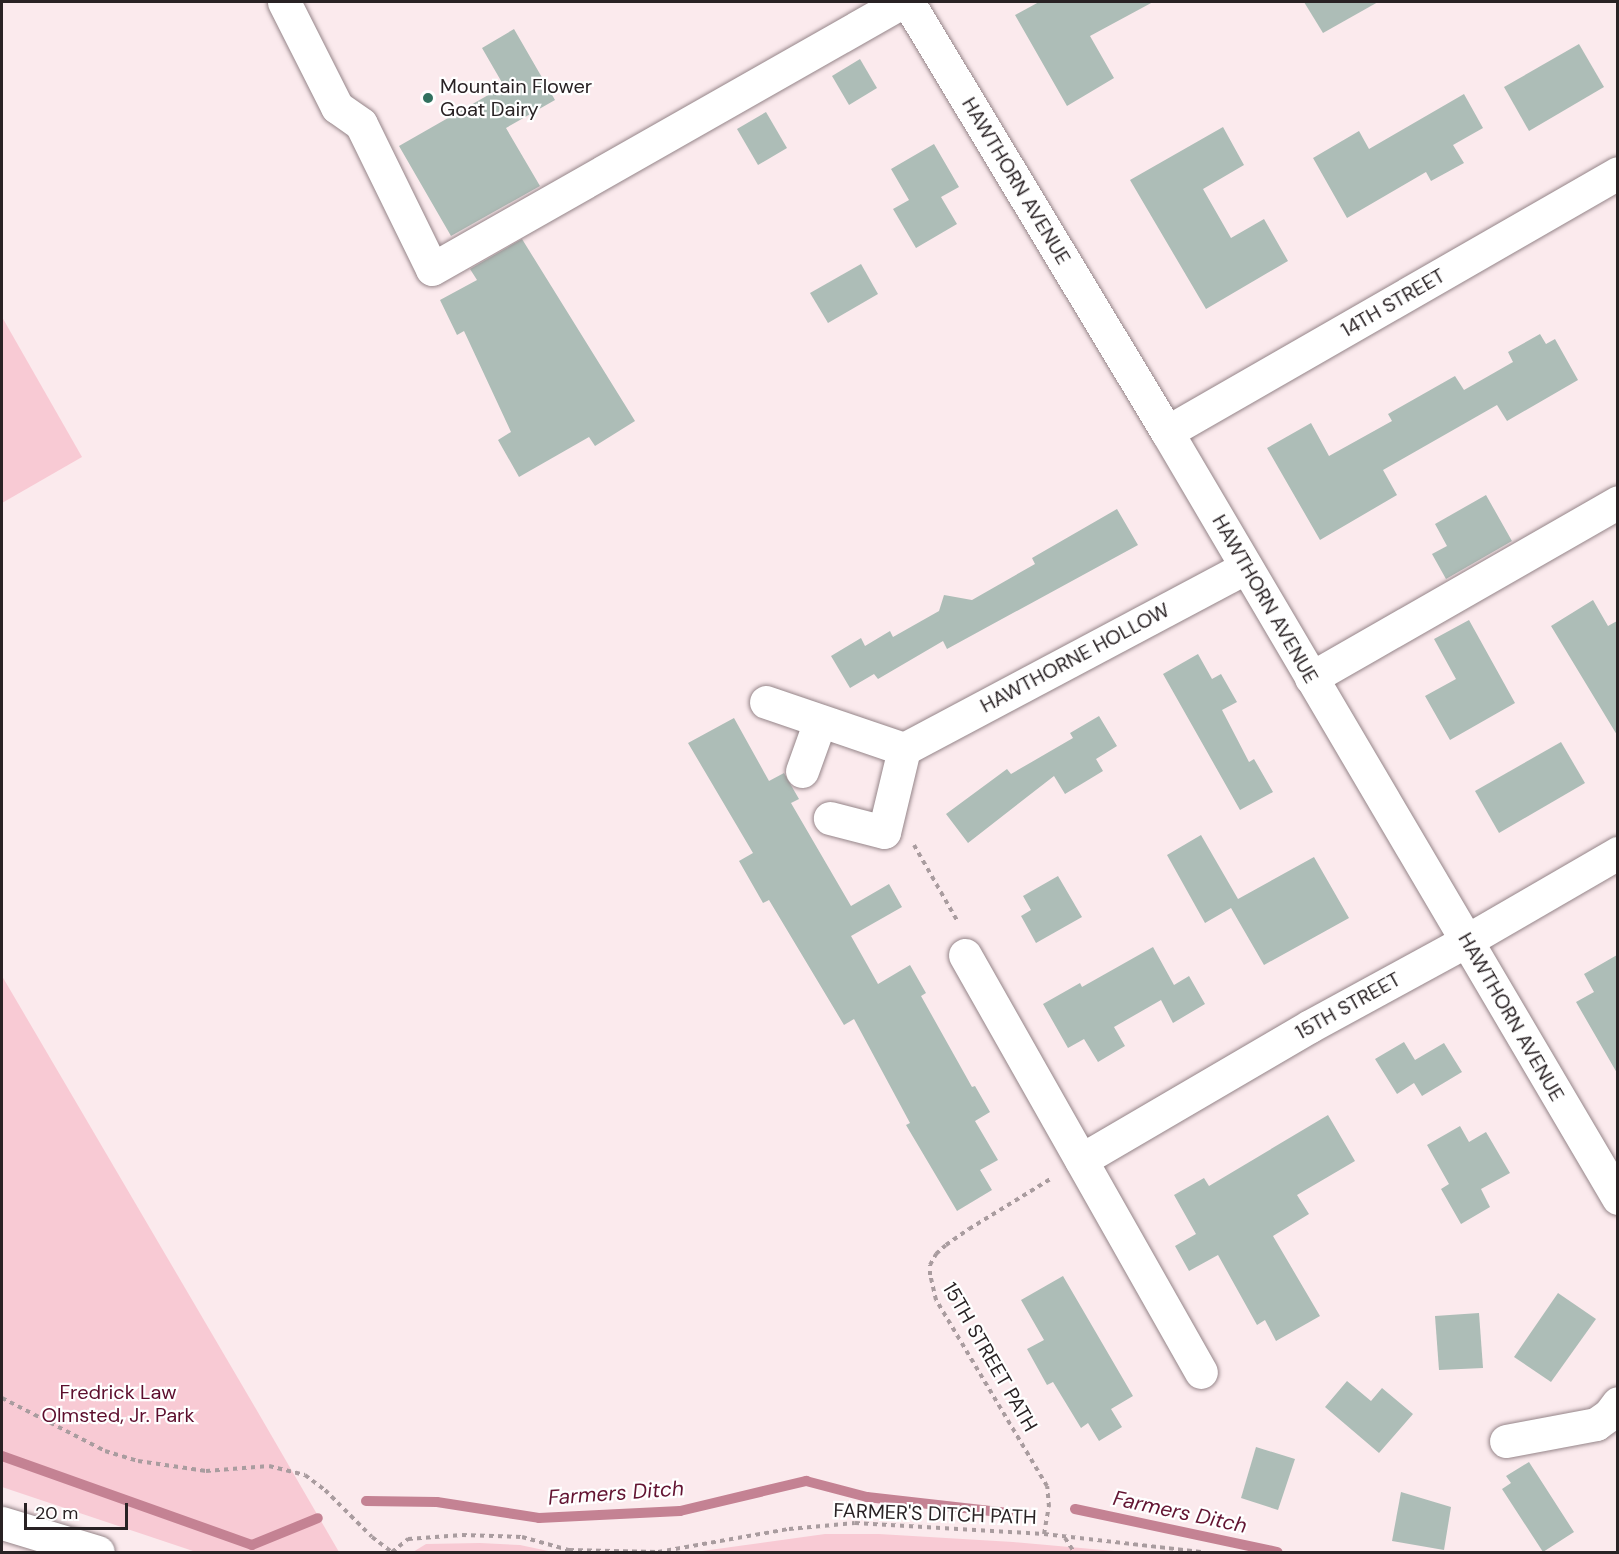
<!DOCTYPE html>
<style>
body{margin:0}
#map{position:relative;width:1619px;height:1554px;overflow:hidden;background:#fbeaed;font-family:"DM Sans",sans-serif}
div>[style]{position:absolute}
.green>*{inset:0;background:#f8cad4}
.stream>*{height:10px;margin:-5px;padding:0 5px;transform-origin:5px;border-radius:5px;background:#c48293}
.building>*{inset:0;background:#adbdb7}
.path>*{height:4px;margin-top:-2px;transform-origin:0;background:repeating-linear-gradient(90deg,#a99c9f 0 4.5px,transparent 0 9px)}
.roads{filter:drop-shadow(0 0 2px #958589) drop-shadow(0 0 2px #958589)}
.minor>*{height:33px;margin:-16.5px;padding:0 16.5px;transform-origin:16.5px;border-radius:16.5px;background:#fff}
.dots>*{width:16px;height:16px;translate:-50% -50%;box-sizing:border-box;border:3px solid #fff;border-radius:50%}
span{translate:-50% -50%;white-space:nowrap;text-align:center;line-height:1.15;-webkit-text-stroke:4.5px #fff;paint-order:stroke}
.poi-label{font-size:20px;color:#292224}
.left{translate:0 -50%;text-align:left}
.street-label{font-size:20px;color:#292224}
.park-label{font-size:20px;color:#5d0e2d}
.water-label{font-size:21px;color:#631432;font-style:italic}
.frame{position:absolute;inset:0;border:3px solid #292224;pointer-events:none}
.scale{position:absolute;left:24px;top:1503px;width:104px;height:27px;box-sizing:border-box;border:3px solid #292224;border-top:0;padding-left:8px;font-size:18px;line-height:21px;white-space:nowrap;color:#292224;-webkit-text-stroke:4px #fff;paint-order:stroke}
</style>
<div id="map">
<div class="green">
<i style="clip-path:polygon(2px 317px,82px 457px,2px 503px)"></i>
<i style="clip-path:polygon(2px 976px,249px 1397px,339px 1552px,196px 1552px,2px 1487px)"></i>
<i style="clip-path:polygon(825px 1534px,879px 1534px,1013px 1542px,1126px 1552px,695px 1552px)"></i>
<i style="clip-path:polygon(480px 1543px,520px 1545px,553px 1552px,413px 1552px,426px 1544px)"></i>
</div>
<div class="stream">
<i style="left:2px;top:1456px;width:265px;rotate:19.6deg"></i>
<i style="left:252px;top:1545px;width:71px;rotate:-22.2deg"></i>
<i style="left:366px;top:1501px;width:71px;rotate:0.8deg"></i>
<i style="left:437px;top:1502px;width:103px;rotate:8.9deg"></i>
<i style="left:539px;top:1518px;width:141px;rotate:-2.8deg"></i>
<i style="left:680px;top:1511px;width:130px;rotate:-13.4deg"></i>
<i style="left:806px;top:1481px;width:63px;rotate:14.7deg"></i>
<i style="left:867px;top:1497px;width:142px;rotate:6.5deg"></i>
<i style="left:1075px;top:1509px;width:207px;rotate:12deg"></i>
</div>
<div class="building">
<i style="clip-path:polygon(1039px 2px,1153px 2px,1090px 36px,1114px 78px,1067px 106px,1015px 15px)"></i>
<i style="clip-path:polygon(1304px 2px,1378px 2px,1323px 33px)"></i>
<i style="clip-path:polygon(514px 29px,555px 100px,506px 128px,540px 186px,451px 236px,399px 146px,504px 86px,482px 48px)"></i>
<i style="clip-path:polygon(1579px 44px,1604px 87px,1529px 131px,1504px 87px)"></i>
<i style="clip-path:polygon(860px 59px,877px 88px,849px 105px,832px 76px)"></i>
<i style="clip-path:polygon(1464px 94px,1483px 128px,1453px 145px,1464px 163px,1431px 181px,1426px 172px,1347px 218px,1313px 158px,1359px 131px,1369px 149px)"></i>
<i style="clip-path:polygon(766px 112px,787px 148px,758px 165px,737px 129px)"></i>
<i style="clip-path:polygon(1223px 127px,1244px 165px,1203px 189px,1231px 238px,1264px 219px,1288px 261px,1206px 309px,1130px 180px)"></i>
<i style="clip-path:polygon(934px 144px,959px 187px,941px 197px,957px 224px,916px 248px,893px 209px,909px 200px,891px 169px)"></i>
<i style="clip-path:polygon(522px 239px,635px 421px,595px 446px,589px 437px,519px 477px,498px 440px,511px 432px,464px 331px,457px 335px,440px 300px,477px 280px,470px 269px)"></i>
<i style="clip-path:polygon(861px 264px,878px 294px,828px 323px,810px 293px)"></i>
<i style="clip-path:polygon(1540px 334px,1546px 344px,1555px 339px,1578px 380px,1507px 421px,1497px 405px,1383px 470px,1397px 495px,1320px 540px,1267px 448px,1311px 423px,1329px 456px,1392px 421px,1388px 414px,1455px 376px,1464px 390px,1513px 362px,1508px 352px)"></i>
<i style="clip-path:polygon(1486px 495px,1512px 541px,1446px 579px,1432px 554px,1447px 546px,1435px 524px)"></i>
<i style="clip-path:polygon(1117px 509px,1138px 545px,947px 649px,943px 641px,878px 679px,874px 674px,850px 688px,831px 656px,861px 638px,865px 646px,890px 631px,893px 637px,939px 611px,944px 595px,972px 600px,1035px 564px,1032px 558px)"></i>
<i style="clip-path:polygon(1593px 600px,1608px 626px,1617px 621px,1617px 735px,1551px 626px)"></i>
<i style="clip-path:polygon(1469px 620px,1515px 703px,1450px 740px,1425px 696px,1456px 679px,1434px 639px)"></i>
<i style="clip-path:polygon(1198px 654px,1212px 679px,1221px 674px,1237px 702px,1222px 710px,1249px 762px,1254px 759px,1273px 792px,1240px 810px,1163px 674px)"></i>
<i style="clip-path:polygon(1099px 716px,1117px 746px,1096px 759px,1103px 771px,1065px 794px,1054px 776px,968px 843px,946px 814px,1007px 769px,1011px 774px,1073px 738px,1070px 733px)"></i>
<i style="clip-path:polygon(734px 718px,769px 781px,784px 773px,799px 799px,791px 803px,851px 906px,889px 884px,902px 907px,851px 936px,878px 984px,910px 965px,926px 993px,921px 996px,972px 1087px,975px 1086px,990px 1112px,975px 1121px,998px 1160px,980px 1170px,992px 1190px,957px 1211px,906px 1125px,910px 1123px,854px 1019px,844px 1025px,769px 900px,763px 903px,739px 861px,753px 853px,688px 743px)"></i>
<i style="clip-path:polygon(1561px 742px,1585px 783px,1499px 833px,1475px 791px)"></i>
<i style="clip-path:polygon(1201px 835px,1238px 899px,1314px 857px,1349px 918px,1264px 965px,1231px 908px,1205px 923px,1167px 855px)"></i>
<i style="clip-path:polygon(1058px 876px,1082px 917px,1036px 943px,1021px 916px,1031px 910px,1023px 896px)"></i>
<i style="clip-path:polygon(1153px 947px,1174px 985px,1189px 976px,1205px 1004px,1173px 1023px,1161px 1000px,1114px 1027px,1125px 1046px,1098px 1062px,1084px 1039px,1068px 1048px,1043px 1004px,1080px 983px,1082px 987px)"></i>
<i style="clip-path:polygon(1617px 955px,1617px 1073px,1576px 1002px,1594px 992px,1584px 974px)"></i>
<i style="clip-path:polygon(1404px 1042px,1415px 1060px,1444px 1043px,1462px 1072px,1422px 1096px,1414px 1083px,1397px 1094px,1375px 1059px)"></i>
<i style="clip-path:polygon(1328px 1115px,1355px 1161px,1297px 1195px,1309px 1214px,1273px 1236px,1320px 1316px,1276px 1341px,1265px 1320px,1257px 1325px,1218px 1255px,1189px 1271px,1175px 1246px,1196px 1234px,1174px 1195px,1204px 1178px,1209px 1186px)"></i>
<i style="clip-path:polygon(1460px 1126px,1469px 1142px,1486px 1132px,1510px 1173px,1481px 1189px,1490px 1207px,1461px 1224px,1441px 1189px,1449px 1184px,1427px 1145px)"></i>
<i style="clip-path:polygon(1063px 1276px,1133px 1396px,1111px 1409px,1122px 1427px,1099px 1441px,1088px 1423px,1081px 1428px,1053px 1382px,1047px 1385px,1027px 1349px,1044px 1340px,1021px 1300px)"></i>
<i style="clip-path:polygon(1558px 1293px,1596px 1319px,1551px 1382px,1514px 1357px)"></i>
<i style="clip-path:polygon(1479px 1313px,1483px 1368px,1439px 1370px,1435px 1316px)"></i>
<i style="clip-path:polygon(1347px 1381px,1371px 1401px,1382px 1388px,1413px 1414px,1379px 1453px,1325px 1407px)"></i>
<i style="clip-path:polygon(1256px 1447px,1295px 1459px,1278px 1510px,1241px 1498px)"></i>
<i style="clip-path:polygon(1529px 1462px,1574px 1532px,1543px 1552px,1502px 1489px,1511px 1483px,1506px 1476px)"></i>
<i style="clip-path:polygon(1401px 1492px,1451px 1507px,1444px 1550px,1392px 1541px)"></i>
</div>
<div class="path">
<i style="left:914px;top:845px;width:89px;rotate:60.3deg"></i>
<i style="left:2px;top:1398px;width:116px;rotate:27.2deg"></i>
<i style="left:105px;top:1451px;width:34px;rotate:17deg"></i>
<i style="left:138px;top:1461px;width:69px;rotate:8.4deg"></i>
<i style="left:206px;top:1471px;width:63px;rotate:-4.5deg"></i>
<i style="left:269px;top:1466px;width:37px;rotate:14deg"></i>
<i style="left:305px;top:1475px;width:25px;rotate:37deg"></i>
<i style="left:325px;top:1490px;width:66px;rotate:45deg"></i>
<i style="left:372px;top:1537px;width:25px;rotate:37deg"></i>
<i style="left:1044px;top:1534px;width:27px;rotate:-80deg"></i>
<i style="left:1049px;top:1507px;width:21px;rotate:-95deg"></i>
<i style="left:1047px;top:1486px;width:217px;rotate:-120.8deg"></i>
<i style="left:936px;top:1300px;width:26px;rotate:-103deg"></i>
<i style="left:930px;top:1275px;width:10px;rotate:-90deg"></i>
<i style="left:930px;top:1265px;width:13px;rotate:-61deg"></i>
<i style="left:936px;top:1254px;width:13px;rotate:-42deg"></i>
<i style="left:946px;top:1245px;width:28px;rotate:-35deg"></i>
<i style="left:969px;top:1229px;width:97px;rotate:-31.6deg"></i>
<i style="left:1065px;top:1538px;width:17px;rotate:57deg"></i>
<i style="left:392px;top:1552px;width:21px;rotate:-39deg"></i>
<i style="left:408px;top:1539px;width:54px;rotate:-4.2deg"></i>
<i style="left:462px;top:1535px;width:60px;rotate:1.9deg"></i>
<i style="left:522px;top:1537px;width:49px;rotate:15.5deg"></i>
<i style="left:569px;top:1550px;width:89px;rotate:1.3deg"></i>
<i style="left:658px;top:1552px;width:133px;rotate:-10deg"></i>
<i style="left:789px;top:1529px;width:66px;rotate:-5.2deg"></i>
<i style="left:855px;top:1523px;width:189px;rotate:3.3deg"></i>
<i style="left:1044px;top:1534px;width:158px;rotate:6.5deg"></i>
</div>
<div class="roads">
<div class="minor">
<i style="left:284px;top:2px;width:118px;rotate:63.2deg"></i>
<i style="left:337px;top:107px;width:29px;rotate:35deg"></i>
<i style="left:361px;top:124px;width:161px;rotate:63.9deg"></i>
<i style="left:432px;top:269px;width:541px;rotate:-29.6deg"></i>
<i style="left:908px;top:2px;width:502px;rotate:58.94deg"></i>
<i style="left:1167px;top:432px;width:889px;rotate:59.51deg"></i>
<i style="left:1167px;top:432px;width:520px;rotate:-29.87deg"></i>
<i style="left:1311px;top:678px;width:354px;rotate:-29.8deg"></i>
<i style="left:766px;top:702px;width:146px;rotate:18.8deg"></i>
<i style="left:904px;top:749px;width:85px;rotate:103.5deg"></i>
<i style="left:884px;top:832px;width:56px;rotate:-165.5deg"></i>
<i style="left:904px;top:749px;width:387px;rotate:-28deg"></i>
<i style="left:802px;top:771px;width:53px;rotate:-70.2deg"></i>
<i style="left:965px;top:955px;width:479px;rotate:60.5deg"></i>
<i style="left:1081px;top:1160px;width:265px;rotate:-30.3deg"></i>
<i style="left:1310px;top:1026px;width:178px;rotate:-28.6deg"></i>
<i style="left:1466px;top:941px;width:176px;rotate:-30.1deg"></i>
<i style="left:1506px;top:1441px;width:92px;rotate:-10.7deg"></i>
<i style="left:1596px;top:1424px;width:16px;rotate:-35deg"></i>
<i style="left:1609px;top:1415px;width:15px;rotate:-53deg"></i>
<i style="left:2px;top:1523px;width:100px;rotate:16.8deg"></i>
</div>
</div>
<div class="dots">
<i style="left:428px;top:98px;background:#31715f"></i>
</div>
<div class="poi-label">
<span class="left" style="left:440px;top:98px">Mountain Flower<br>Goat Dairy</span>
</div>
<div class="street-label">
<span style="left:1016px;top:181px;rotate:59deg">HAWTHORN AVENUE</span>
<span style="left:1393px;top:303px;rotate:-30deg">14TH STREET</span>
<span style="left:1265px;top:599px;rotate:60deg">HAWTHORN AVENUE</span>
<span style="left:1075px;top:658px;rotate:-28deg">HAWTHORNE HOLLOW</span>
<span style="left:1348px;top:1006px;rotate:-29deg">15TH STREET</span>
<span style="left:1511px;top:1017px;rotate:60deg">HAWTHORN AVENUE</span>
<span style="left:990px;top:1357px;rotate:60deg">15TH STREET PATH</span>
<span style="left:935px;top:1514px;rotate:2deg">FARMER'S DITCH PATH</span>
</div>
<div class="park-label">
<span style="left:118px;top:1404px">Fredrick Law<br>Olmsted, Jr. Park</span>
</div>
<div class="water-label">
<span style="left:616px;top:1493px;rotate:-4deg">Farmers Ditch</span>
<span style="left:1180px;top:1512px;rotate:12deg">Farmers Ditch</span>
</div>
<div class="frame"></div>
<div class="scale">20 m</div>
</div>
